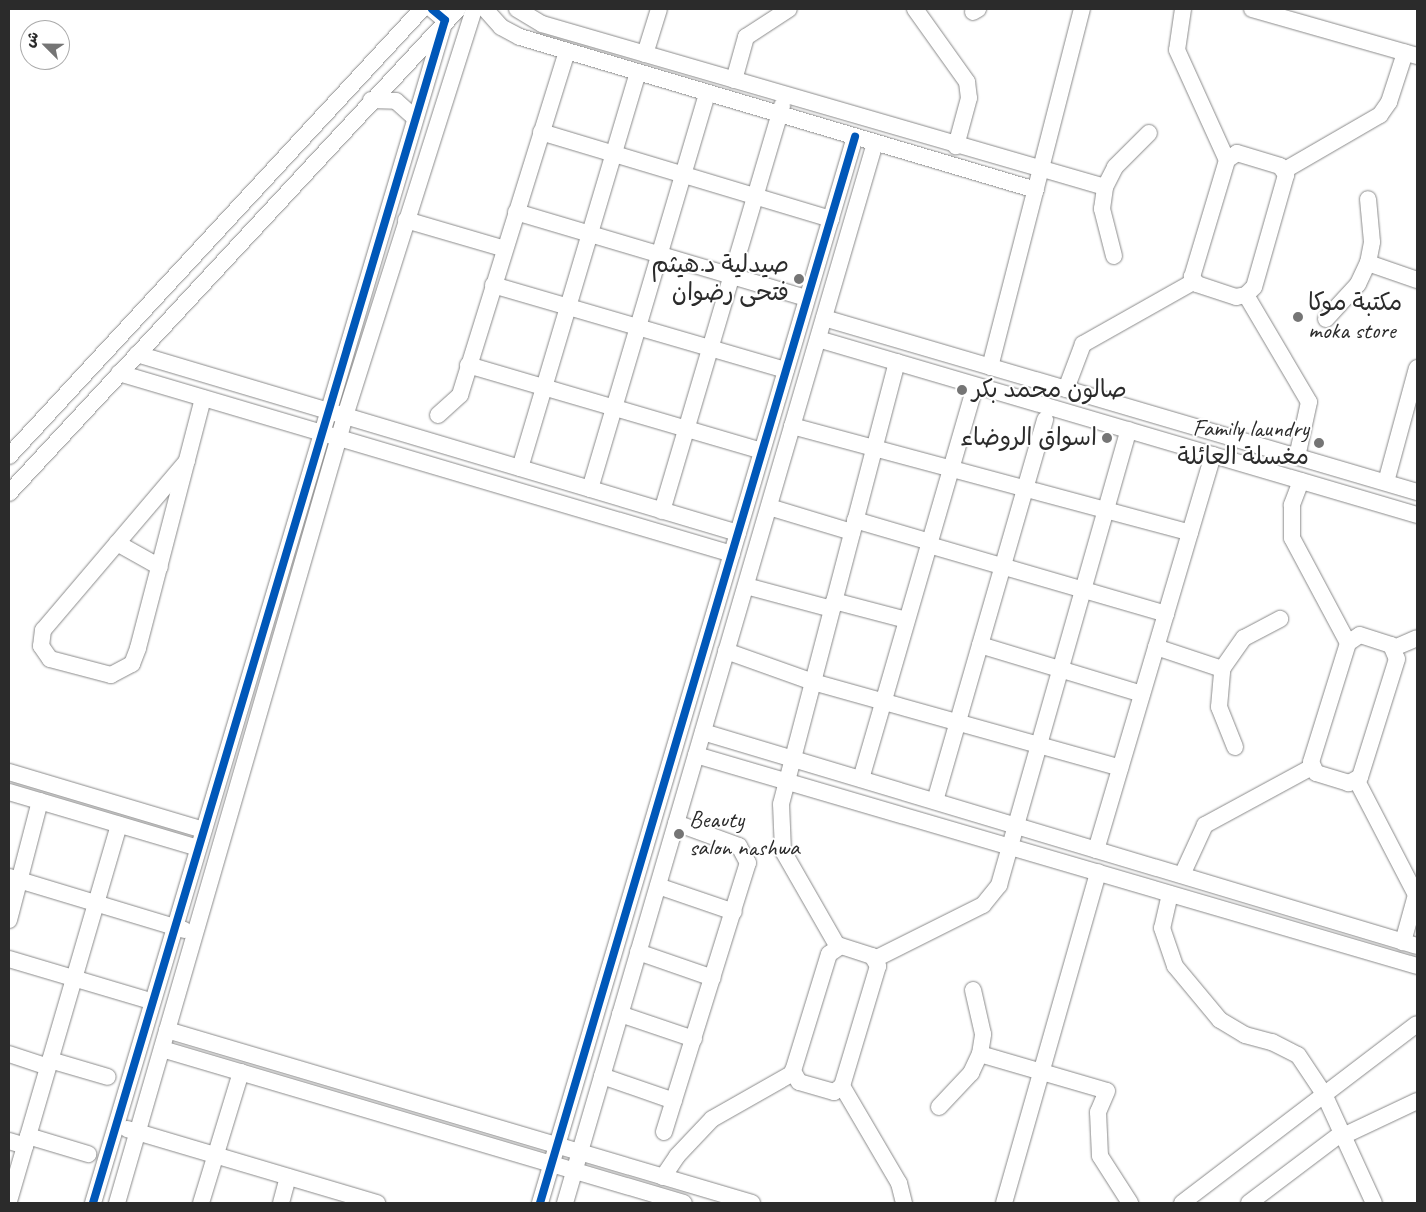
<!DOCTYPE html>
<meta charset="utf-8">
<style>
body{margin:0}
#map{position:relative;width:1426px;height:1212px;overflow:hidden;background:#fff;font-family:Caveat,"Playpen Sans Arabic",sans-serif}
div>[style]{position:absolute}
.roads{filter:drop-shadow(0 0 1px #8a8a8a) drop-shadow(0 0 1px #8a8a8a)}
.street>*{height:16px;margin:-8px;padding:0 8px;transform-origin:8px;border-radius:8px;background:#fff}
.cycleway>*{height:8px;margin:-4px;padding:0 4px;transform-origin:4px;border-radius:4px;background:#0057b8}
.dots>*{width:14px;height:14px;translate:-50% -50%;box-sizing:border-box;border:2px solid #fff;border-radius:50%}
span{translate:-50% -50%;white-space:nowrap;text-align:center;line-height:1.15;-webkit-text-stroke:4px #fff;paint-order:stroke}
.poi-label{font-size:24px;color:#2b2b2b}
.right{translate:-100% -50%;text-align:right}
.left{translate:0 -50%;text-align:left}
.frame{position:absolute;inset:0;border:10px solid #2b2b2b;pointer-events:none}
.north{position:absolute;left:20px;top:20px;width:50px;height:50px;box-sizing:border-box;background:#fff;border:1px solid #aaa;border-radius:50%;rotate:293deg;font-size:14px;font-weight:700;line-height:20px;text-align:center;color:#2b2b2b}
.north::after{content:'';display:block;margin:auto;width:18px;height:22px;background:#757575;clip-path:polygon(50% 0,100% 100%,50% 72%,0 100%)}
</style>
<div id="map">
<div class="roads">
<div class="street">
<i style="left:485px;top:9px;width:24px;rotate:48deg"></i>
<i style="left:501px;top:27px;width:21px;rotate:28deg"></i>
<i style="left:520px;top:37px;width:538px;rotate:16.52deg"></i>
<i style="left:517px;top:9px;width:29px;rotate:31deg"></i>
<i style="left:542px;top:24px;width:586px;rotate:16.15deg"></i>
<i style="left:915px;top:9px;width:90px;rotate:54.5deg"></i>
<i style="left:967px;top:82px;width:16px;rotate:83deg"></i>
<i style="left:969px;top:98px;width:50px;rotate:105.2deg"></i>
<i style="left:1183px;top:9px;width:41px;rotate:98.3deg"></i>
<i style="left:1177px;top:50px;width:121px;rotate:65.6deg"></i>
<i style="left:1252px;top:9px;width:172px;rotate:15.9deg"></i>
<i style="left:973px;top:12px;width:6px;rotate:-31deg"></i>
<i style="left:645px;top:54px;width:47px;rotate:-72.7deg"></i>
<i style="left:734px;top:80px;width:45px;rotate:-74.4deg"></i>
<i style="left:746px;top:37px;width:51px;rotate:-33.1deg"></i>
<i style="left:371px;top:100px;width:25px;rotate:2deg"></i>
<i style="left:396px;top:101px;width:24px;rotate:42deg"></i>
<i style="left:541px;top:132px;width:303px;rotate:16.7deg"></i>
<i style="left:1237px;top:153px;width:45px;rotate:16.8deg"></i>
<i style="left:1280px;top:166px;width:11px;rotate:56deg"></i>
<i style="left:1286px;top:175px;width:116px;rotate:105.9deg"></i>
<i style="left:1254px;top:287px;width:11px;rotate:135deg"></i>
<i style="left:1246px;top:295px;width:10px;rotate:169deg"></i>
<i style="left:1236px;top:297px;width:41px;rotate:-161.6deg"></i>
<i style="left:1197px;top:284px;width:9px;rotate:-126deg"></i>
<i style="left:1192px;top:277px;width:122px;rotate:-73.3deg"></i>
<i style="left:1227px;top:160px;width:12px;rotate:-35deg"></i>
<i style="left:1285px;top:170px;width:110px;rotate:-30.1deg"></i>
<i style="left:1380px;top:115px;width:16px;rotate:-55deg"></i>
<i style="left:1389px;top:102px;width:52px;rotate:-71.9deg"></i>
<i style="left:516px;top:212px;width:303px;rotate:16.5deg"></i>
<i style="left:406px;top:220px;width:103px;rotate:16.3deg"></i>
<i style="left:1114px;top:256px;width:49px;rotate:-104.3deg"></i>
<i style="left:1102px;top:209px;width:22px;rotate:-82deg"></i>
<i style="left:1105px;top:187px;width:22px;rotate:-63deg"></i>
<i style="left:1115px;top:167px;width:48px;rotate:-45deg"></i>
<i style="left:1368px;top:263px;width:52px;rotate:19.1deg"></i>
<i style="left:493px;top:285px;width:305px;rotate:16.2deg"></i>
<i style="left:1246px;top:295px;width:124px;rotate:59.5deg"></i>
<i style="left:1309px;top:402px;width:56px;rotate:102.3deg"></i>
<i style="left:824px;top:318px;width:618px;rotate:16.35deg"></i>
<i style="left:1326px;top:319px;width:47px;rotate:-47.6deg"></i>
<i style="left:1358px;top:284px;width:23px;rotate:-65deg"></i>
<i style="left:1368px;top:263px;width:21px;rotate:-79deg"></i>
<i style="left:1372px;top:242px;width:43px;rotate:-95.3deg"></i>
<i style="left:818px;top:339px;width:624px;rotate:16.37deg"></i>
<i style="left:137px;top:354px;width:627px;rotate:16.59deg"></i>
<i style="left:468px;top:365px;width:306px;rotate:16.3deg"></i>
<i style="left:990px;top:367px;width:370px;rotate:-75.6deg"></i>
<i style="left:119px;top:373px;width:639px;rotate:16.45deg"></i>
<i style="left:1066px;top:389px;width:48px;rotate:-69.3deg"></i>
<i style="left:1083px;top:344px;width:126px;rotate:-29.4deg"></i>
<i style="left:438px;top:415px;width:30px;rotate:-42deg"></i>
<i style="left:460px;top:395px;width:359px;rotate:-72.7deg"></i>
<i style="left:792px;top:426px;width:412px;rotate:15deg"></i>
<i style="left:9px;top:456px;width:609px;rotate:-47.26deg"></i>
<i style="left:187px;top:461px;width:222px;rotate:130.4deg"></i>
<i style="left:43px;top:630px;width:16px;rotate:97deg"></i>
<i style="left:41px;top:646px;width:16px;rotate:55deg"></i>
<i style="left:50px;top:659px;width:63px;rotate:14.7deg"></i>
<i style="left:111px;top:675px;width:24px;rotate:-28deg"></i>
<i style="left:132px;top:664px;width:17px;rotate:-69deg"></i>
<i style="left:138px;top:648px;width:258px;rotate:-75.4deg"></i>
<i style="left:520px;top:468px;width:412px;rotate:-73.4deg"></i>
<i style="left:1301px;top:481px;width:26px;rotate:111deg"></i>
<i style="left:1292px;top:505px;width:33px;rotate:90deg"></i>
<i style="left:1292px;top:538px;width:119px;rotate:61.9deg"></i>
<i style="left:1386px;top:482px;width:118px;rotate:-74.8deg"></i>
<i style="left:590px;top:489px;width:413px;rotate:-73.5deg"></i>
<i style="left:9px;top:493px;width:660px;rotate:-47.15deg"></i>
<i style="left:769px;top:507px;width:87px;rotate:16.8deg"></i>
<i style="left:662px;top:511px;width:423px;rotate:-73.5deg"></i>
<i style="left:855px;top:520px;width:78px;rotate:16.3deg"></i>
<i style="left:117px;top:543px;width:49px;rotate:29.2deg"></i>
<i style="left:929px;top:545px;width:247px;rotate:16.2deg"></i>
<i style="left:746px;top:586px;width:89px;rotate:15deg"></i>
<i style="left:834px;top:601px;width:75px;rotate:14.6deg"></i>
<i style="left:1360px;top:635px;width:33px;rotate:18deg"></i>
<i style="left:1391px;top:645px;width:15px;rotate:67deg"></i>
<i style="left:1397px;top:659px;width:124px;rotate:107.4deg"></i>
<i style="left:1360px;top:777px;width:13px;rotate:151deg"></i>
<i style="left:1349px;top:783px;width:34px;rotate:-163deg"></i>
<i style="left:1316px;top:773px;width:12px;rotate:-114deg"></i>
<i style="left:1311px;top:762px;width:125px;rotate:-72.7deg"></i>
<i style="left:1348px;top:643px;width:14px;rotate:-34deg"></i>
<i style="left:980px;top:645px;width:169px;rotate:16.8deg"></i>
<i style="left:1156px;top:647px;width:70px;rotate:18.4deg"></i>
<i style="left:1394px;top:648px;width:25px;rotate:-23deg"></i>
<i style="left:726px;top:651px;width:92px;rotate:19.6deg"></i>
<i style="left:813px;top:682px;width:319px;rotate:15.6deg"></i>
<i style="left:703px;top:732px;width:745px;rotate:16.68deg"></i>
<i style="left:1235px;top:747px;width:43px;rotate:-111.8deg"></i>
<i style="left:1219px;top:707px;width:38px;rotate:-85deg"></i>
<i style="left:1222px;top:669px;width:38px;rotate:-55deg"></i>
<i style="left:1244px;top:638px;width:41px;rotate:-27.8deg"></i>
<i style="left:696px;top:755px;width:751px;rotate:16.31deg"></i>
<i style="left:9px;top:772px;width:203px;rotate:16.6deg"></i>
<i style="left:861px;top:779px;width:399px;rotate:-73.8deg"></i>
<i style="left:1357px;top:781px;width:128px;rotate:62.6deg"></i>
<i style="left:1416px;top:895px;width:49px;rotate:105.5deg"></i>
<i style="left:9px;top:792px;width:197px;rotate:16.5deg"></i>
<i style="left:935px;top:801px;width:397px;rotate:-73.9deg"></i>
<i style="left:1096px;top:850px;width:412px;rotate:-73.5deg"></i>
<i style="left:1182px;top:875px;width:55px;rotate:-65.3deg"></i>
<i style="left:1205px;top:825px;width:122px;rotate:-28.5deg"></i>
<i style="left:9px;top:877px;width:183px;rotate:16.8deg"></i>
<i style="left:658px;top:886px;width:80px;rotate:18.9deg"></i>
<i style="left:1170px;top:894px;width:35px;rotate:103deg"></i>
<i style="left:1162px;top:928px;width:40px;rotate:71.1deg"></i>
<i style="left:1175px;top:966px;width:70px;rotate:50.2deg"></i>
<i style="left:1220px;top:1020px;width:29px;rotate:31deg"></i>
<i style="left:1245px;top:1035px;width:28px;rotate:15deg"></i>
<i style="left:1272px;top:1042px;width:29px;rotate:27deg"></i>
<i style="left:1298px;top:1055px;width:47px;rotate:56.3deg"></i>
<i style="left:1324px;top:1094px;width:120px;rotate:65.4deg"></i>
<i style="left:9px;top:920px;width:123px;rotate:-75.4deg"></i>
<i style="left:841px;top:946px;width:33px;rotate:18deg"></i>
<i style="left:872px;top:956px;width:12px;rotate:59deg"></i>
<i style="left:878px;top:966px;width:125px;rotate:106.7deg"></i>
<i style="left:842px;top:1086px;width:10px;rotate:143deg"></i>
<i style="left:834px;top:1092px;width:36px;rotate:-164deg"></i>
<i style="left:799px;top:1082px;width:13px;rotate:-119deg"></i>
<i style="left:793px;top:1071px;width:122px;rotate:-72.9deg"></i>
<i style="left:829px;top:954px;width:14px;rotate:-34deg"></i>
<i style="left:838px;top:947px;width:111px;rotate:-119.8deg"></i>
<i style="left:783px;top:851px;width:47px;rotate:-92.4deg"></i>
<i style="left:781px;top:804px;width:457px;rotate:-75.3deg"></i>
<i style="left:638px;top:952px;width:79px;rotate:19.1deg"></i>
<i style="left:9px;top:959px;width:141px;rotate:16.5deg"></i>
<i style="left:875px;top:959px;width:121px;rotate:-26.6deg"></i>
<i style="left:983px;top:905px;width:26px;rotate:-51deg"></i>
<i style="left:999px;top:885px;width:473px;rotate:-74.1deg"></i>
<i style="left:620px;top:1014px;width:78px;rotate:18.7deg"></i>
<i style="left:167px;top:1030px;width:610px;rotate:16.47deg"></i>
<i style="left:162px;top:1049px;width:544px;rotate:16.44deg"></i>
<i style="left:9px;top:1054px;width:41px;rotate:18.4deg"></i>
<i style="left:980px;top:1054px;width:132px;rotate:16.2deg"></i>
<i style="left:1107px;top:1091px;width:23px;rotate:113deg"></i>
<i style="left:1098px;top:1112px;width:44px;rotate:87.4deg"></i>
<i style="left:1100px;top:1156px;width:56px;rotate:57.4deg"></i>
<i style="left:50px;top:1060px;width:60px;rotate:16.3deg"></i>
<i style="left:602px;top:1076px;width:76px;rotate:19.1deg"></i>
<i style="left:842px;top:1086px;width:113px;rotate:59.6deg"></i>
<i style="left:899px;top:1183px;width:21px;rotate:76deg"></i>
<i style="left:939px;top:1107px;width:47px;rotate:-46.7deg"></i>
<i style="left:971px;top:1073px;width:21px;rotate:-65deg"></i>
<i style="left:980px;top:1054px;width:20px;rotate:-81deg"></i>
<i style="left:983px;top:1034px;width:45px;rotate:-102.8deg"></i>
<i style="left:127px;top:1129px;width:261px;rotate:16.5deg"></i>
<i style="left:664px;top:1132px;width:282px;rotate:-72.7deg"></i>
<i style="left:748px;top:863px;width:19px;rotate:-118deg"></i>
<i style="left:739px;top:846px;width:67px;rotate:-159.9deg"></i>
<i style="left:28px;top:1136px;width:63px;rotate:16.7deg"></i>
<i style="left:1343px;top:1136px;width:82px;rotate:-25.3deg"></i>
<i style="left:9px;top:1141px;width:17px;rotate:17deg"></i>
<i style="left:663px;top:1177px;width:25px;rotate:-56deg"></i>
<i style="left:677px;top:1156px;width:51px;rotate:-46.6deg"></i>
<i style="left:712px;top:1119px;width:93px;rotate:-29.6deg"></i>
<i style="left:9px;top:1201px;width:392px;rotate:-73.7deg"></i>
<i style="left:93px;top:1203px;width:1234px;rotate:-73.43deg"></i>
<i style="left:445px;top:20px;width:17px;rotate:-140deg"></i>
<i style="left:117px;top:1203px;width:819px;rotate:-73.84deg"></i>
<i style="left:345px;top:416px;width:427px;rotate:-72.4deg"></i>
<i style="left:201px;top:1203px;width:137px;rotate:-73deg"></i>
<i style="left:281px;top:1203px;width:27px;rotate:-75deg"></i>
<i style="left:540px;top:1203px;width:1112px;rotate:-73.54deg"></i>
<i style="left:565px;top:1203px;width:1104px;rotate:-73.7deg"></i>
<i style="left:1004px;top:1203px;width:344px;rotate:-74.1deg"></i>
<i style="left:1182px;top:1203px;width:295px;rotate:-37.3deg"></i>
<i style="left:1249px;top:1203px;width:116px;rotate:-37deg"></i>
</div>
</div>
<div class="cycleway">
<i style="left:93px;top:1203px;width:1234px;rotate:-73.43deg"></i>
<i style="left:445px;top:20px;width:17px;rotate:-140deg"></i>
<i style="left:540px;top:1203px;width:1112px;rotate:-73.54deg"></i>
</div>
<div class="dots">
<i style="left:799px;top:279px;background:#757575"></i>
<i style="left:1298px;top:317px;background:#757575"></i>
<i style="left:962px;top:390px;background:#757575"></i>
<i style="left:1107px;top:438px;background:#757575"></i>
<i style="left:1319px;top:443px;background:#757575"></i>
<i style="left:679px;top:834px;background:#757575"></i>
</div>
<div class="poi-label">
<span class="right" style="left:789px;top:279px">صيدلية د.هيثم<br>فتحى رضوان</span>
<span class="left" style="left:1308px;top:317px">مكتبة موكا<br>moka store</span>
<span class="left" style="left:972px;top:390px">صالون محمد بكر</span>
<span class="right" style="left:1309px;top:443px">Family laundry<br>مغسلة العائلة</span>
<span class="right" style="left:1097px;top:438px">اسواق الروضاء</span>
<span class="left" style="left:689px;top:834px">Beauty<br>salon nashwa</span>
</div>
<div class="frame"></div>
<div class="north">ش</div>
</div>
